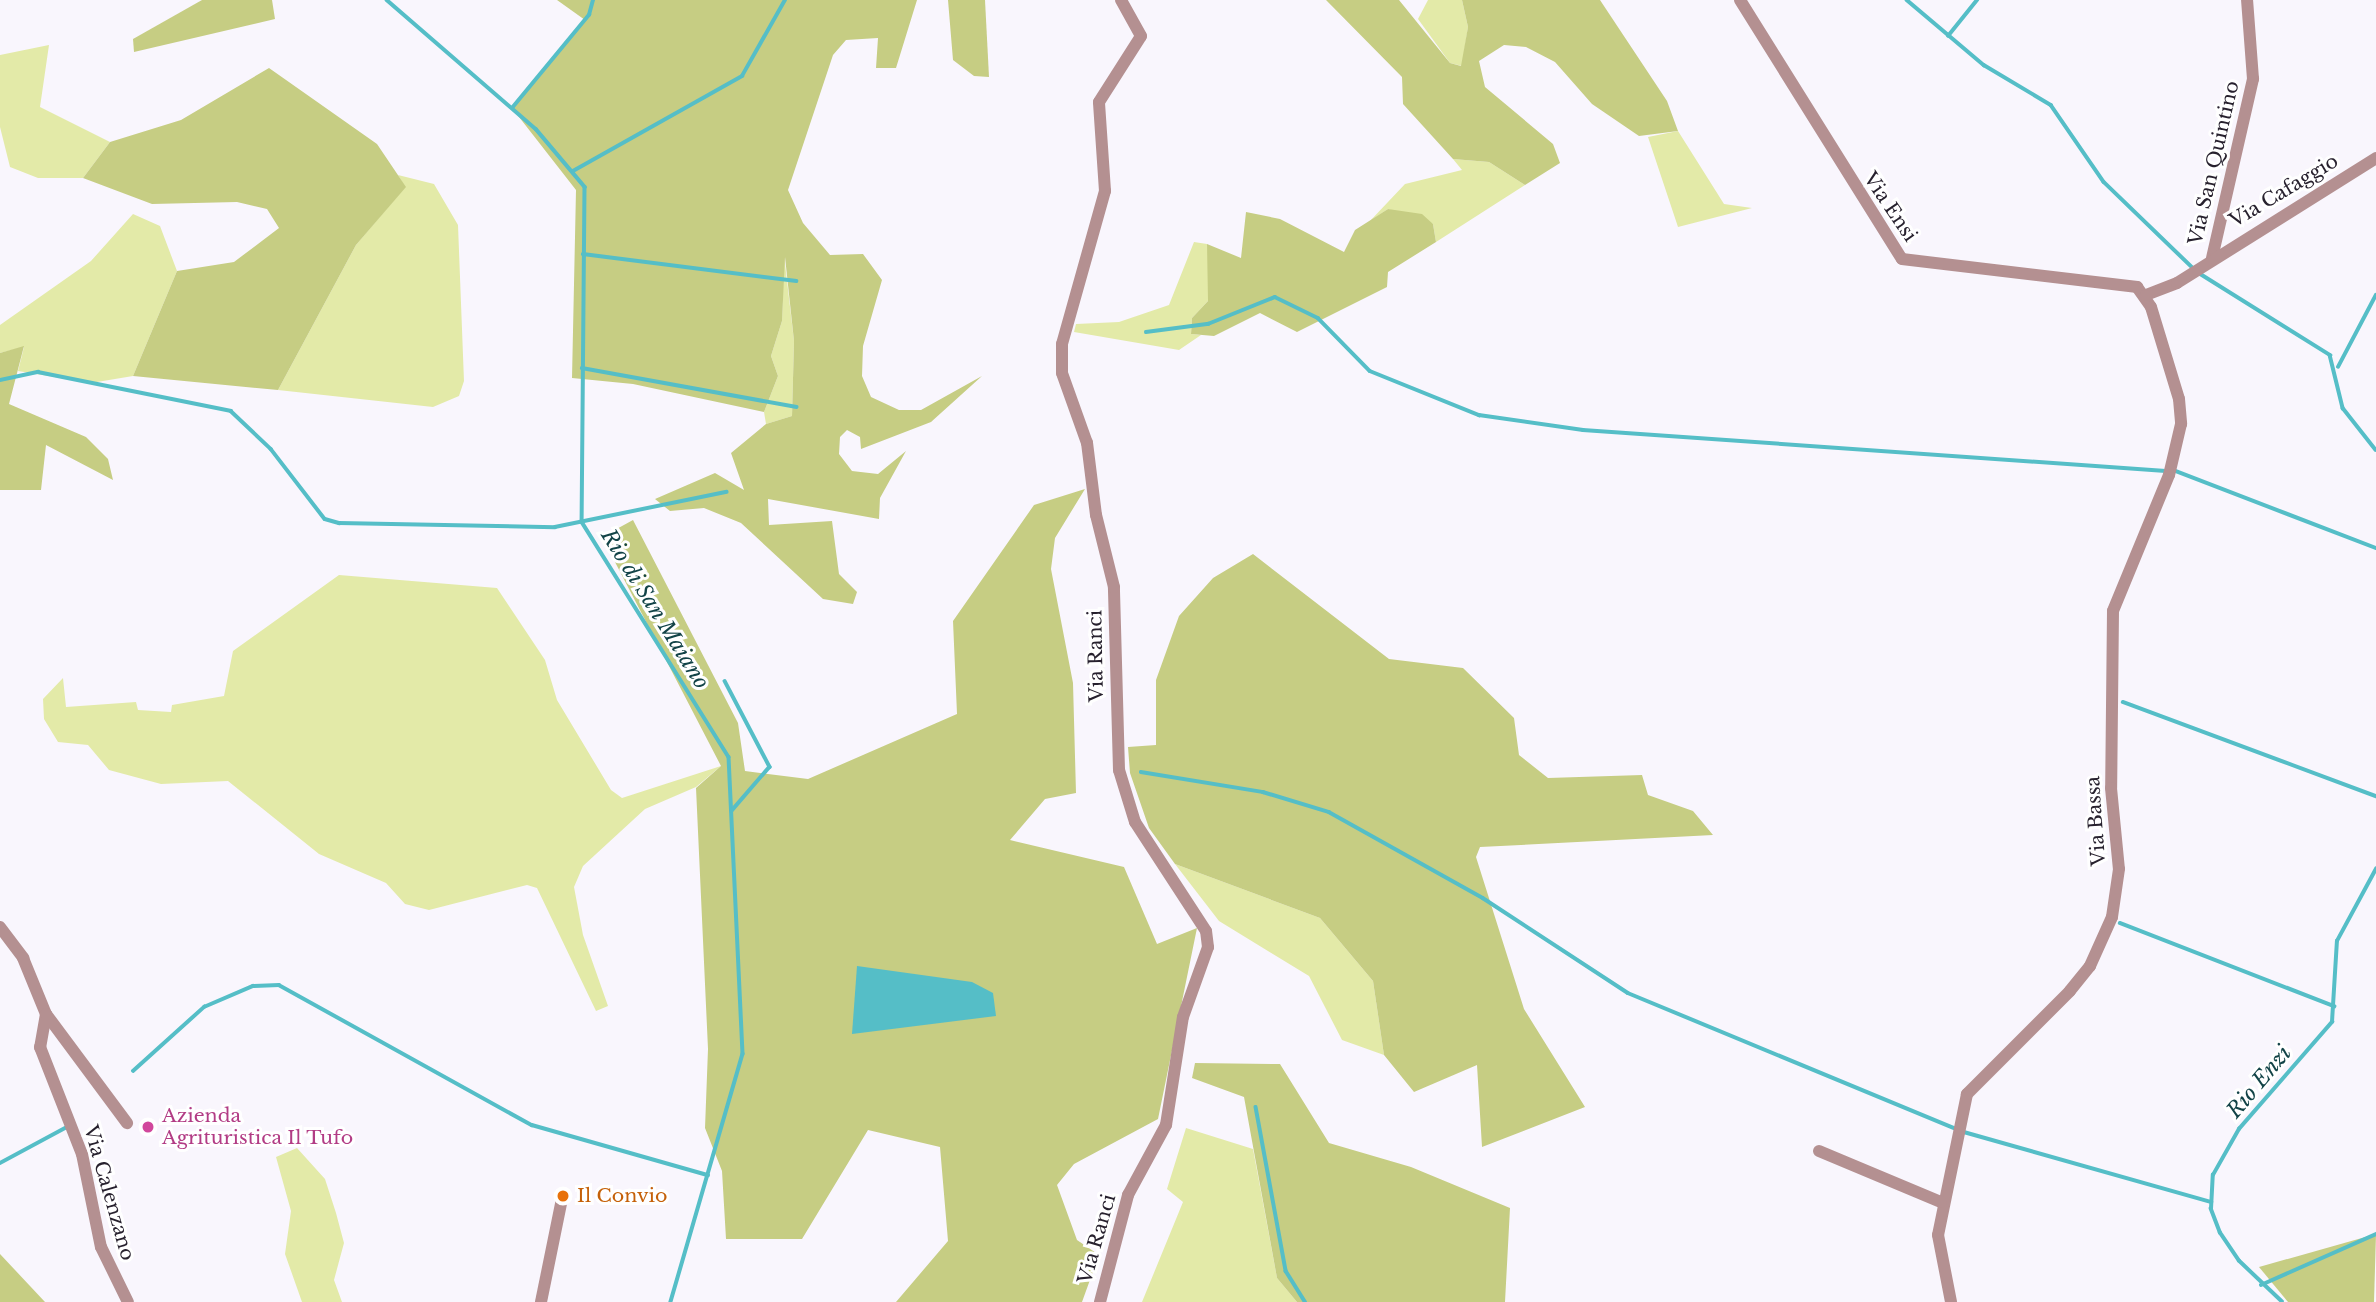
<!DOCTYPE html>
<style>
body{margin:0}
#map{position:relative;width:2376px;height:1302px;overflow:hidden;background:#f9f6fd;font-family:"Libre Baskerville",serif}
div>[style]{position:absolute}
.green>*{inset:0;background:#e3eaa8}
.forest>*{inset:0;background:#c6cd83}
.water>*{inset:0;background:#55bec7}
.stream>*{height:3.5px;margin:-1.75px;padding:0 1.75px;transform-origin:1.75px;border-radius:1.75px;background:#55bec7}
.minor>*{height:12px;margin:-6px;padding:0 6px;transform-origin:6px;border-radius:6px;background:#b49091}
.dots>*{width:19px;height:19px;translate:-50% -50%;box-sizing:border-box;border:4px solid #fff;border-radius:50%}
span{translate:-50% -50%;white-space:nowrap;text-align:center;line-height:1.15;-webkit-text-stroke:6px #fff;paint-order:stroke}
.street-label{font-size:19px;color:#27212e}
.hotel-label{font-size:19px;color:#b23c85}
.left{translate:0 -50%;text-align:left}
.food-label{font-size:19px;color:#c56008}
.water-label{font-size:21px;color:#124347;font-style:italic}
</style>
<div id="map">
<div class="green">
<i style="clip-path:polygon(1428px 0,1462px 0,1468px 27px,1462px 66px,1450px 63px,1418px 19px)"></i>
<i style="clip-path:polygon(49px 45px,40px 107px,110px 142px,83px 178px,38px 178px,10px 167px,0 127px,0 55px)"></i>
<i style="clip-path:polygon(1678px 131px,1724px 204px,1752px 208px,1678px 227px,1648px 137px)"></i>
<i style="clip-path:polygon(1453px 159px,1489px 162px,1525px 185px,1436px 242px,1433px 224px,1388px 209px,1370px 221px,1405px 184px,1462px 170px)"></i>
<i style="clip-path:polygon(398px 175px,434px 184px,458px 225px,464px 381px,459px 396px,433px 407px,278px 390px,356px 245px,405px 187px)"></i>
<i style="clip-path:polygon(133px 214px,160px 226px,177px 271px,133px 376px,91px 383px,18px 371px,24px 347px,0 353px,0 325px,91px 261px)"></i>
<i style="clip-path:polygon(1194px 242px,1207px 244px,1209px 259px,1208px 301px,1192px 318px,1191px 334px,1201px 335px,1179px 350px,1074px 332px,1076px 324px,1119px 322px,1169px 305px)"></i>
<i style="clip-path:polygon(784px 255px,794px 341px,792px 416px,766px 424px,764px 412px,778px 376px,771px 356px,782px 321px)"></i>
<i style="clip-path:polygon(339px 575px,497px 588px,545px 660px,557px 700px,611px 790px,622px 798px,721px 766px,696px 787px,645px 809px,583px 866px,574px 887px,583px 935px,608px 1006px,596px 1011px,537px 888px,527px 885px,429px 910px,405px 904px,386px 883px,319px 854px,228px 781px,161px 784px,109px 770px,88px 745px,58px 742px,44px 719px,43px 699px,63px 678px,66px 707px,136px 702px,138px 710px,171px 712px,172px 705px,224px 696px,233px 651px)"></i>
<i style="clip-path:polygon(1175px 864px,1320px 918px,1373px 981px,1384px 1055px,1342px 1040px,1309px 976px,1219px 921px)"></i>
<i style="clip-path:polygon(1186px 1128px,1253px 1149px,1277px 1278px,1297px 1302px,1142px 1302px,1183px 1202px,1167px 1189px)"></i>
<i style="clip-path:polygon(297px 1148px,325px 1179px,336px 1213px,344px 1243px,334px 1280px,342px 1302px,302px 1302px,285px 1254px,291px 1211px,276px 1157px)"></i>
</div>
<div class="forest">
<i style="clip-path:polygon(202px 0,272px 0,275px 19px,134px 52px,133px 39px)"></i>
<i style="clip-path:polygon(557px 0,917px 0,896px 68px,876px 68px,878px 38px,846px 40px,833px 55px,788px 190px,803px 223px,830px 255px,863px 254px,882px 280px,863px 346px,862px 376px,871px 397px,899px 410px,921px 410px,982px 376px,931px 422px,861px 449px,860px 437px,847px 430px,840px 437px,839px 454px,852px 471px,878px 474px,906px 451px,880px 498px,879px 519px,768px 499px,769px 525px,832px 521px,839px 574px,857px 592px,853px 604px,823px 599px,741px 523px,704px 508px,670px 511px,655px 499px,715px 473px,744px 490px,731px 453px,766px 424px,792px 416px,794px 341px,785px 257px,782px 321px,771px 356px,778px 376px,764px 412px,633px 384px,572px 378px,576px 190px,512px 108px,585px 20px)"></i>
<i style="clip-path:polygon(948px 0,985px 0,989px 77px,974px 76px,953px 60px)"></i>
<i style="clip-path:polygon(1326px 0,1399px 0,1450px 63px,1461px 66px,1468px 27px,1462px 0,1600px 0,1667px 101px,1678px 131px,1639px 136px,1592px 104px,1555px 62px,1526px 47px,1504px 45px,1479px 61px,1485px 87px,1553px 144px,1560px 163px,1525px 185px,1489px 162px,1453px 159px,1403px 104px,1402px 77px)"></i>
<i style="clip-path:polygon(269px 68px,377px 144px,406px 187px,356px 245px,278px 390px,133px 376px,177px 271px,234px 262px,279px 228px,267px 209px,237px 202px,152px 204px,83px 178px,110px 142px,181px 120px)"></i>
<i style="clip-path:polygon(1388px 209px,1422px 214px,1433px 224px,1436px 242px,1388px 272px,1387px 287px,1297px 332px,1260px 313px,1214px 336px,1191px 334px,1192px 318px,1208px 301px,1207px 244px,1241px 258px,1246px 212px,1280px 219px,1344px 252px,1355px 230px)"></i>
<i style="clip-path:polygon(24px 346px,9px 404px,86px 437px,108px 459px,113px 480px,46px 445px,41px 490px,0 490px,0 353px)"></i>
<i style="clip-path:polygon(1085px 489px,1055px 538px,1051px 569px,1073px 683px,1076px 793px,1045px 799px,1010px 840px,1124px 867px,1157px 944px,1197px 928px,1158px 1119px,1074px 1164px,1057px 1185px,1077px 1240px,1099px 1255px,1082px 1302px,896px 1302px,948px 1241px,940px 1147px,868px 1130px,802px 1239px,726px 1239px,722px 1171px,705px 1128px,708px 1049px,696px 788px,721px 766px,602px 537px,633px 520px,738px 723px,745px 771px,808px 779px,957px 714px,953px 621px,1034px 505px)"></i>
<i style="clip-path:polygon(1253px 554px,1389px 659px,1463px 668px,1514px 718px,1519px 755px,1548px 778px,1642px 775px,1648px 795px,1693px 811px,1713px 835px,1480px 847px,1476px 857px,1524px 1009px,1585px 1107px,1482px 1147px,1477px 1065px,1414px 1092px,1384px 1055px,1373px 981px,1320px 918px,1175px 864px,1149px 828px,1130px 773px,1128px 747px,1156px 745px,1156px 680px,1179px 616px,1213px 578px)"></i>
<i style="clip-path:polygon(1195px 1063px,1280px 1064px,1329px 1143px,1411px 1167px,1510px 1208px,1505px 1302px,1297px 1302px,1277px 1278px,1244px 1097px,1192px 1078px)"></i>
<i style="clip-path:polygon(2376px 1234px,2374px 1302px,2288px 1302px,2259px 1267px)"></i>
<i style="clip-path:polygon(0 1254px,45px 1302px,0 1302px)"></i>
</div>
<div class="water">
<i style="clip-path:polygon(857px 966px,972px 982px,993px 993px,996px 1016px,852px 1034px)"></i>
</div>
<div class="stream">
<i style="left:387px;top:0;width:197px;rotate:40.9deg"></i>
<i style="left:536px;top:129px;width:76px;rotate:49.8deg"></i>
<i style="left:585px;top:187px;width:335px;rotate:90.5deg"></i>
<i style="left:582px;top:522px;width:277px;rotate:58deg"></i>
<i style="left:729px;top:757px;width:297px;rotate:87.3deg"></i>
<i style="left:743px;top:1054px;width:258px;rotate:106.2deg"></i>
<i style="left:1907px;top:0;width:101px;rotate:40.2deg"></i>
<i style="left:1984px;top:65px;width:78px;rotate:30.8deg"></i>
<i style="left:2051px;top:105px;width:93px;rotate:55.5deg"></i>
<i style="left:2104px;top:182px;width:124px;rotate:44deg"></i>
<i style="left:1948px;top:36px;width:46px;rotate:-51.1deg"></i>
<i style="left:512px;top:108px;width:121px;rotate:-50.4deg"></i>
<i style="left:589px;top:15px;width:16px;rotate:-75deg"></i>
<i style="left:573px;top:171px;width:194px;rotate:-29.3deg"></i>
<i style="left:742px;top:76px;width:87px;rotate:-60.5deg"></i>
<i style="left:583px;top:254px;width:215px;rotate:7.2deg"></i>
<i style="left:2199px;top:273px;width:155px;rotate:32deg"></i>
<i style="left:2330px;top:355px;width:55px;rotate:76.2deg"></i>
<i style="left:2343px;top:408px;width:53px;rotate:51.8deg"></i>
<i style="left:1146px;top:332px;width:63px;rotate:-7.4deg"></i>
<i style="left:1208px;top:324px;width:72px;rotate:-21.9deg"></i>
<i style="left:1275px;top:297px;width:48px;rotate:26deg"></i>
<i style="left:1318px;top:318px;width:74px;rotate:45.5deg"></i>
<i style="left:1370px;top:371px;width:118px;rotate:22deg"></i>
<i style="left:1479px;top:415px;width:105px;rotate:8.2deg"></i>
<i style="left:1583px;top:430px;width:584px;rotate:4.02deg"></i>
<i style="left:2338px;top:367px;width:81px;rotate:-62.2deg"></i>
<i style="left:582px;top:368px;width:218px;rotate:10.3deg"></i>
<i style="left:0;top:380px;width:39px;rotate:-12deg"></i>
<i style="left:38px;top:372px;width:197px;rotate:11.4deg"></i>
<i style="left:231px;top:411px;width:55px;rotate:43.5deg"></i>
<i style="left:271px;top:449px;width:88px;rotate:52.4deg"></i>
<i style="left:325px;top:519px;width:15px;rotate:16deg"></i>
<i style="left:339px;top:523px;width:216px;rotate:1.1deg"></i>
<i style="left:555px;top:527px;width:175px;rotate:-11.6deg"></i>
<i style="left:2173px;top:470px;width:217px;rotate:21deg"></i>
<i style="left:725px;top:681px;width:97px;rotate:62.4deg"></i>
<i style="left:770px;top:767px;width:58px;rotate:130.8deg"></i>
<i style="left:2123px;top:702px;width:270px;rotate:20.4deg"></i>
<i style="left:1141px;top:772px;width:124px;rotate:9.3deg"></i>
<i style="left:1263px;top:792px;width:69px;rotate:16.9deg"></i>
<i style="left:1329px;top:812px;width:176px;rotate:29.2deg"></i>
<i style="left:1483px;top:898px;width:173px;rotate:33.2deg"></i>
<i style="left:1628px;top:993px;width:356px;rotate:22.5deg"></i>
<i style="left:2120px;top:923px;width:230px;rotate:21.2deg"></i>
<i style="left:133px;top:1071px;width:96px;rotate:-42deg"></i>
<i style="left:204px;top:1007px;width:53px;rotate:-23.2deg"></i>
<i style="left:253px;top:986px;width:26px;rotate:-2deg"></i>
<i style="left:279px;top:985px;width:289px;rotate:29deg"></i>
<i style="left:532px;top:1125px;width:183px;rotate:15.9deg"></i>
<i style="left:1256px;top:1107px;width:167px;rotate:79.6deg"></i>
<i style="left:1286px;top:1271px;width:36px;rotate:58deg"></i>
<i style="left:1964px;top:1132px;width:257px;rotate:15.8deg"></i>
<i style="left:0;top:1163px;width:76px;rotate:-28.2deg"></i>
<i style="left:2261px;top:1285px;width:126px;rotate:-23.9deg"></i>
<i style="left:2282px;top:1302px;width:59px;rotate:-136.4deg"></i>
<i style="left:2239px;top:1261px;width:34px;rotate:-124deg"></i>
<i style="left:2220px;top:1233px;width:26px;rotate:-111deg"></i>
<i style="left:2211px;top:1209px;width:34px;rotate:-87deg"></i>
<i style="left:2213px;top:1175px;width:53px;rotate:-60.5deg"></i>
<i style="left:2239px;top:1129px;width:142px;rotate:-49deg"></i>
<i style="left:2332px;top:1022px;width:81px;rotate:-86.5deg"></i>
<i style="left:2337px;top:941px;width:82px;rotate:-61.6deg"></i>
</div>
<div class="minor">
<i style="left:1740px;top:0;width:305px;rotate:58deg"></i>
<i style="left:1902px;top:259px;width:237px;rotate:6.8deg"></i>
<i style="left:2137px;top:287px;width:24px;rotate:55deg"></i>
<i style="left:2151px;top:307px;width:96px;rotate:73.1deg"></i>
<i style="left:2179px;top:399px;width:25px;rotate:85deg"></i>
<i style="left:2181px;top:424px;width:52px;rotate:103.2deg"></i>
<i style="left:2169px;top:475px;width:147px;rotate:112.4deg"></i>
<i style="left:2113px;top:611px;width:177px;rotate:90.6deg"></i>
<i style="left:2111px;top:788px;width:81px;rotate:84.4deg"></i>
<i style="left:2119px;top:869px;width:49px;rotate:98.3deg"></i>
<i style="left:2112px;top:917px;width:54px;rotate:114.2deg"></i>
<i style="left:2090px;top:966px;width:32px;rotate:129deg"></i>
<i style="left:2070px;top:991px;width:146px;rotate:135deg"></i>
<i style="left:1967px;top:1094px;width:144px;rotate:101.6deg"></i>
<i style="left:1938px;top:1235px;width:68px;rotate:79deg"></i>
<i style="left:2212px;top:258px;width:184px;rotate:-77.1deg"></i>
<i style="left:2253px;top:79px;width:79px;rotate:-94.3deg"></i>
<i style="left:2146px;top:295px;width:33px;rotate:-21deg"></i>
<i style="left:2177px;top:283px;width:235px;rotate:-32.1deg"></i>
<i style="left:0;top:927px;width:39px;rotate:53deg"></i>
<i style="left:23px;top:958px;width:61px;rotate:67.7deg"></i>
<i style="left:46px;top:1014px;width:34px;rotate:100deg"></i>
<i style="left:40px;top:1047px;width:115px;rotate:68.6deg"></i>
<i style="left:82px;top:1154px;width:95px;rotate:78.5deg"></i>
<i style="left:101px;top:1247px;width:61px;rotate:63.9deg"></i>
<i style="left:46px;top:1014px;width:136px;rotate:53.4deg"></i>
<i style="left:1819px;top:1151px;width:132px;rotate:22.7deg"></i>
<i style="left:541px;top:1302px;width:105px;rotate:-78.5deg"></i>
<i style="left:1100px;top:1302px;width:111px;rotate:-75.3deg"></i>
<i style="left:1128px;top:1195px;width:80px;rotate:-61.5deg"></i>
<i style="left:1166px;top:1125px;width:109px;rotate:-81.1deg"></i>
<i style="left:1183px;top:1017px;width:74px;rotate:-70.3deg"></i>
<i style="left:1208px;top:947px;width:16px;rotate:-97deg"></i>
<i style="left:1206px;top:931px;width:130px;rotate:-123.1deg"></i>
<i style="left:1135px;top:822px;width:54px;rotate:-107.1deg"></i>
<i style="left:1119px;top:770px;width:183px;rotate:-91.6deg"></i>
<i style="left:1114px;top:587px;width:74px;rotate:-104deg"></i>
<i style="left:1096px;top:515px;width:73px;rotate:-97.1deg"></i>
<i style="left:1087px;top:443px;width:74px;rotate:-109.7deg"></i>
<i style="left:1062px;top:373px;width:29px;rotate:-90deg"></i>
<i style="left:1062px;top:344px;width:159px;rotate:-74.3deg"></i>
<i style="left:1105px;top:191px;width:89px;rotate:-93.9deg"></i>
<i style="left:1099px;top:102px;width:78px;rotate:-57.5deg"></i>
<i style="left:1141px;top:36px;width:41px;rotate:-119.1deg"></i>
</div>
<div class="dots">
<i style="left:148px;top:1127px;background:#d1479c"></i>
<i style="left:563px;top:1196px;background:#e8710a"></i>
</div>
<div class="street-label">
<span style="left:2214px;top:163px;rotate:-77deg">Via San Quintino</span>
<span style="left:2284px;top:191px;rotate:-31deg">Via Cafaggio</span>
<span style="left:1890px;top:207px;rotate:56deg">Via Ensi</span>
<span style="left:1096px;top:656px;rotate:-91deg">Via Ranci</span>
<span style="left:2096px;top:821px;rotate:-94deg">Via Bassa</span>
<span style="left:109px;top:1193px;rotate:74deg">Via Calenzano</span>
<span style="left:1097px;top:1239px;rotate:-74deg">Via Ranci</span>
</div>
<div class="hotel-label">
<span class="left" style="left:162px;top:1127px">Azienda<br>Agrituristica Il Tufo</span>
</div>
<div class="food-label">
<span class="left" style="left:577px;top:1196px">Il Convio</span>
</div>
<div class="water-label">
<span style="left:655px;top:609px;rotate:58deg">Rio di San Maiano</span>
<span style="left:2259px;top:1082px;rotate:-50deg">Rio Enzi</span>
</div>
</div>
